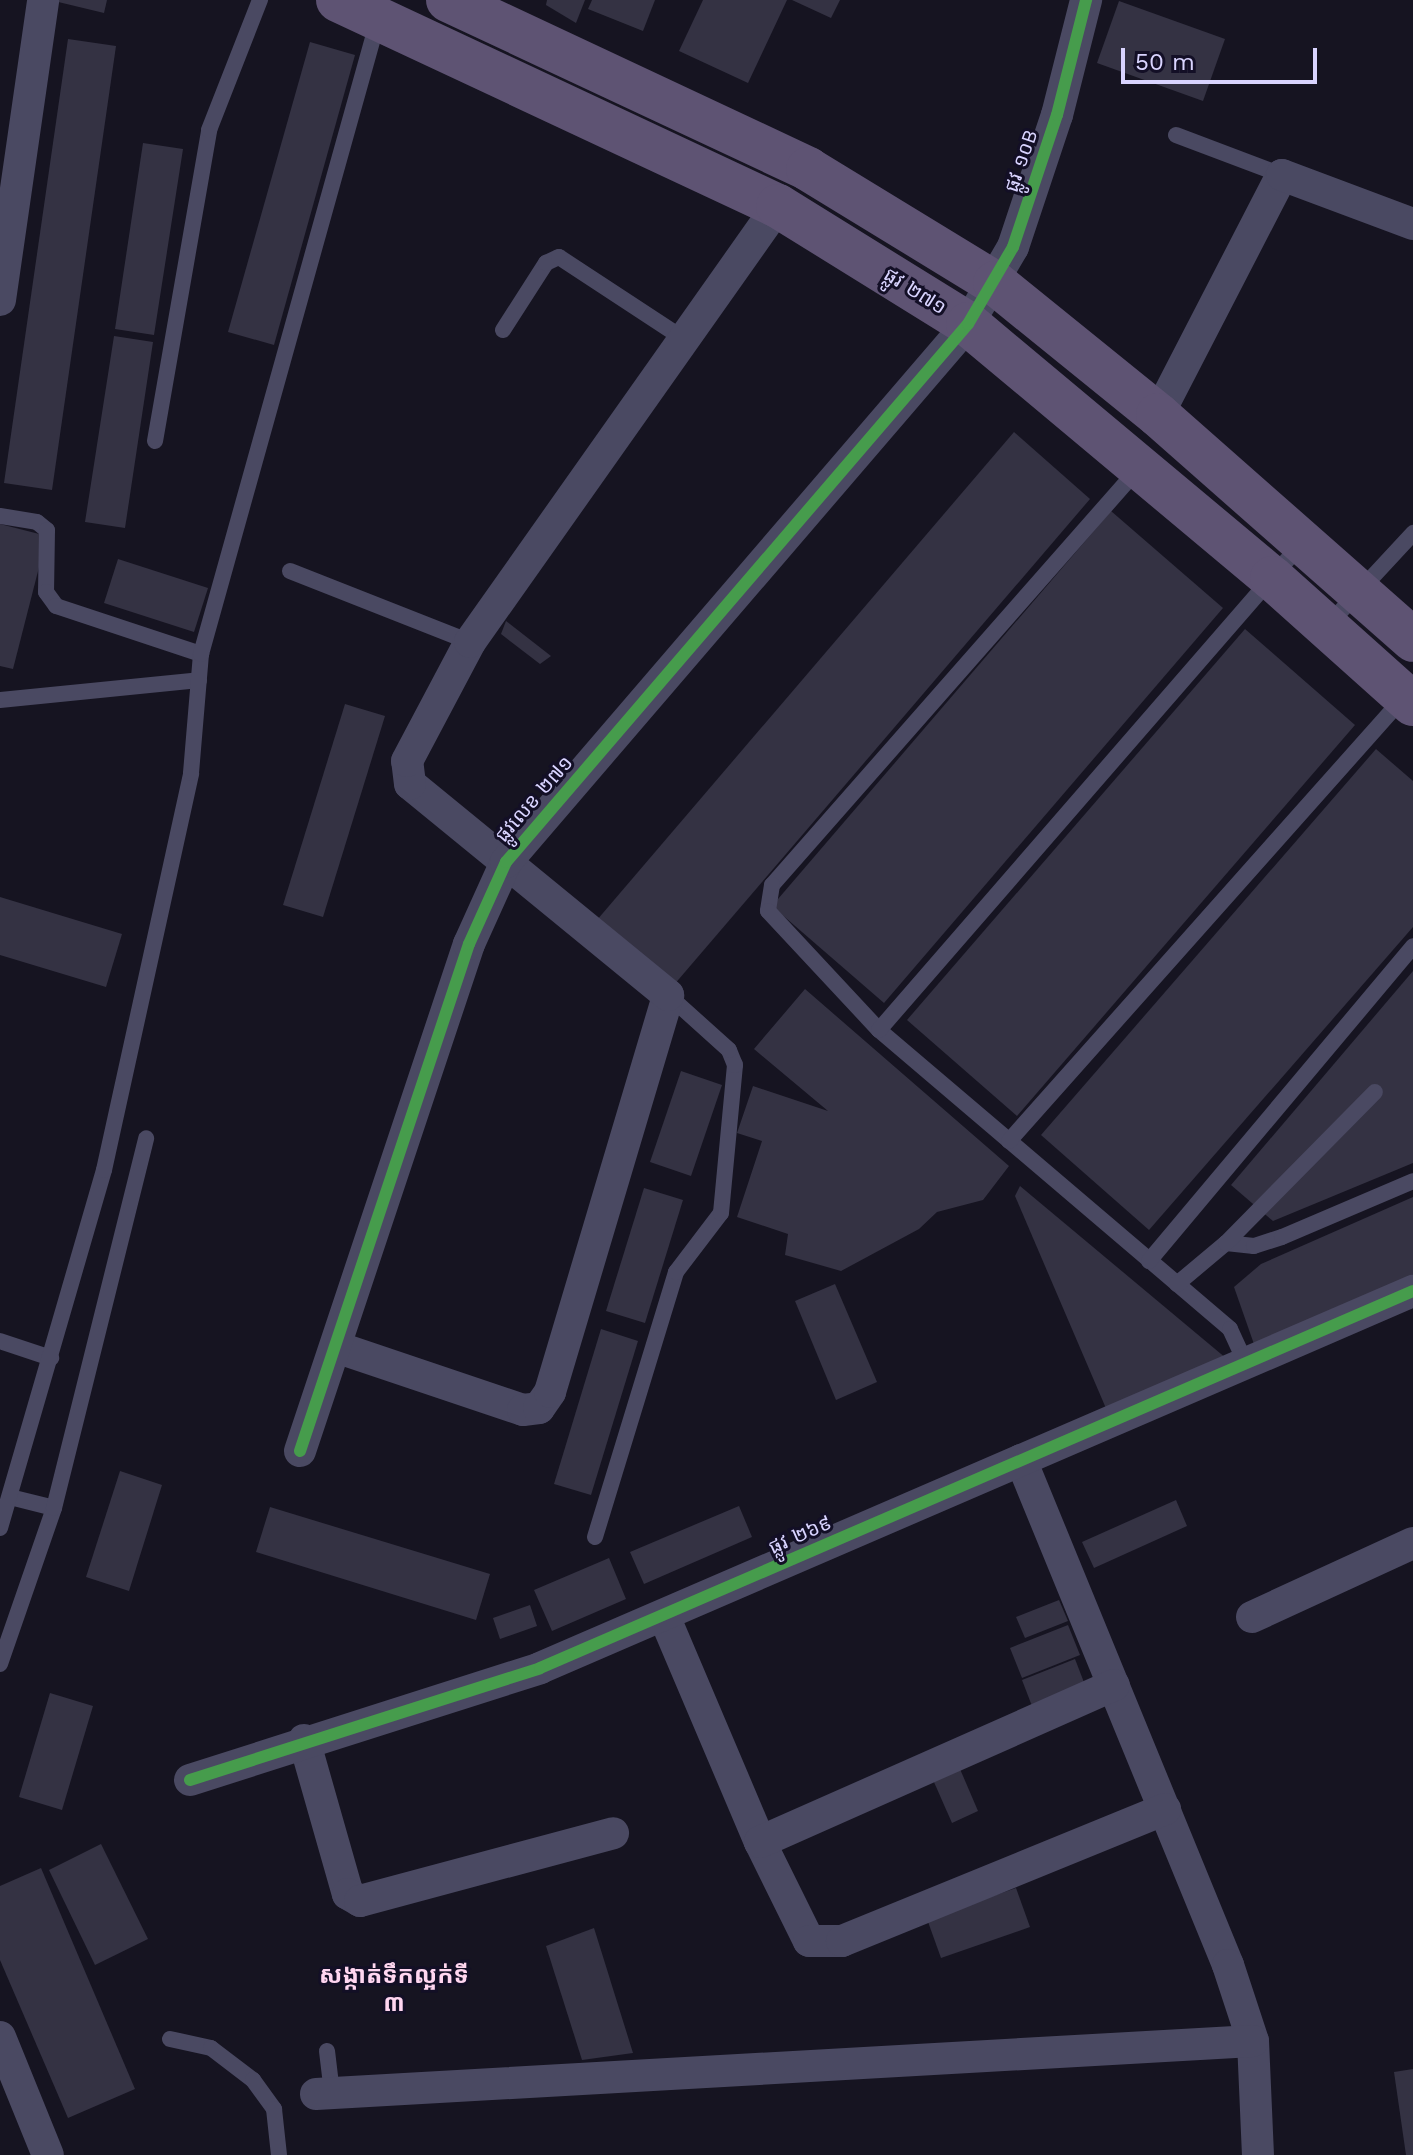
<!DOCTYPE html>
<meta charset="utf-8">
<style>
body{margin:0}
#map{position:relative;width:1413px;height:2155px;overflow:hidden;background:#161421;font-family:"Work Sans","Noto Sans Khmer",sans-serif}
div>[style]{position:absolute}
.building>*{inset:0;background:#343243}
.service>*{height:16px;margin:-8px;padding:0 8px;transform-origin:8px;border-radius:8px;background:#4a4962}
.minor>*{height:32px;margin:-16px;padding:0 16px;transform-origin:16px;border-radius:16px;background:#4a4962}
.primary>*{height:44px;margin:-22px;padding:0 22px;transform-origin:22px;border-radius:22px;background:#5e5373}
.cycleway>*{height:12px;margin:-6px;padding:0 6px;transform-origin:6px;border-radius:6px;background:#469c4c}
span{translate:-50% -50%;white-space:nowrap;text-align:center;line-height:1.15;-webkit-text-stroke:6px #130f26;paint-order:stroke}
.street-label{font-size:20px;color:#d9d4ff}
.quarter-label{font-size:24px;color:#ffd6f0;font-weight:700}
.scale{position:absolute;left:1121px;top:48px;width:196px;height:36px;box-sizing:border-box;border:4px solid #d9d4ff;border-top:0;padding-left:10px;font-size:24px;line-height:28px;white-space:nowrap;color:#d9d4ff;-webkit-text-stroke:6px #130f26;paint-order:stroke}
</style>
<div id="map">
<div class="building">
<i style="clip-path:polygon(50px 0,107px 0,104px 13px)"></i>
<i style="clip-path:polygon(547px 0,585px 0,576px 23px,546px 5px)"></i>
<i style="clip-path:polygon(592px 0,655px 0,643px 31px,588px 9px)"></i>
<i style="clip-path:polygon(703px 0,787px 0,748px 83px,679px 51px)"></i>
<i style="clip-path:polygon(792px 0,840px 0,831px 18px)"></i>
<i style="clip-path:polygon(1119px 1px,1225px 39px,1203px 101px,1097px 63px)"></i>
<i style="clip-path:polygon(68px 39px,116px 46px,52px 490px,4px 483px)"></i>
<i style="clip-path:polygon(310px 42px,355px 55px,274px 345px,228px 332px)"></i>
<i style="clip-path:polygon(143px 143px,183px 149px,154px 335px,115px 329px)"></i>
<i style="clip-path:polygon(114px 336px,153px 342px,125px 528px,85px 522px)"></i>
<i style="clip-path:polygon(1014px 432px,1090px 499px,673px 986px,597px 920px)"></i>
<i style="clip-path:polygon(1111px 511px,1223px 608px,884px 1003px,772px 906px)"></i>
<i style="clip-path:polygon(0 524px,47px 536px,13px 669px,0 666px)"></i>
<i style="clip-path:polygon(118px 559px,208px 588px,194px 632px,104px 603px)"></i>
<i style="clip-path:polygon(506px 621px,551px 656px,540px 664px,501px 634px)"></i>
<i style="clip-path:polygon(1245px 629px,1355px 725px,1017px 1116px,907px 1020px)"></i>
<i style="clip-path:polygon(345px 704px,385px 716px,323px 917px,283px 905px)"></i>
<i style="clip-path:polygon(1376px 749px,1413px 781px,1413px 927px,1149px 1230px,1041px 1135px)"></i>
<i style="clip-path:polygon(0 897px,122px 934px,106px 987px,0 955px)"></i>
<i style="clip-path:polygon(1413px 971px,1413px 1163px,1273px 1221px,1231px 1185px)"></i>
<i style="clip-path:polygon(805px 989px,1009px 1166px,983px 1200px,937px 1212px,919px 1229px,841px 1271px,785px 1255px,788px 1234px,737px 1217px,762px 1141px,737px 1133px,753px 1086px,828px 1111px,754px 1049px)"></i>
<i style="clip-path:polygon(681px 1071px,722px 1085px,691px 1176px,650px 1162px)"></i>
<i style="clip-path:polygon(1020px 1186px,1233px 1364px,1111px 1420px,1015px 1196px)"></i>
<i style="clip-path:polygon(644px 1188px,683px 1200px,645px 1323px,606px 1311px)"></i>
<i style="clip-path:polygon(1413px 1197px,1413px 1275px,1255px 1347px,1234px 1287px,1261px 1264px)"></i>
<i style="clip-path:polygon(835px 1284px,877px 1382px,836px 1400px,795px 1301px)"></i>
<i style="clip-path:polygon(601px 1329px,638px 1341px,591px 1495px,554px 1484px)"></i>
<i style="clip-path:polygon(120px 1471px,162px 1485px,129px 1591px,86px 1577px)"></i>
<i style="clip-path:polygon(1176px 1500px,1187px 1526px,1094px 1568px,1082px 1542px)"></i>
<i style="clip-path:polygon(739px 1506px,752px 1537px,644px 1584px,630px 1552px)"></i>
<i style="clip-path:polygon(270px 1507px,490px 1574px,476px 1620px,256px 1552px)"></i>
<i style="clip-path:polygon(609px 1558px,626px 1599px,552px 1631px,534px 1590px)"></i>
<i style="clip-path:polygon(1059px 1600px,1068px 1621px,1025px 1638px,1016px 1617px)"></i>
<i style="clip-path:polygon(530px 1605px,537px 1626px,500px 1639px,493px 1618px)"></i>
<i style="clip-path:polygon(1068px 1625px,1080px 1655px,1022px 1678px,1010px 1648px)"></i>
<i style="clip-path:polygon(1075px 1659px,1085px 1685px,1032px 1706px,1022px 1680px)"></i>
<i style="clip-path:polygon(50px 1693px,93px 1706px,62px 1810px,19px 1797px)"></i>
<i style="clip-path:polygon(957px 1762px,978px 1811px,952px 1823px,930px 1773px)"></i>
<i style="clip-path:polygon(101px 1844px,148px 1939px,95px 1965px,49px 1870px)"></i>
<i style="clip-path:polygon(41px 1868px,135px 2089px,68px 2118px,0 1960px,0 1886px)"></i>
<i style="clip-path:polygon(1016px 1888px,1030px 1927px,941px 1958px,927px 1919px)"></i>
<i style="clip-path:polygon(594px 1928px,633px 2053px,582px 2060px,546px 1946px)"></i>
<i style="clip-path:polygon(1413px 2069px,1413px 2155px,1406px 2155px,1394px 2072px)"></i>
</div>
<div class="service">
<i style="left:1176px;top:135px;width:113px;rotate:20.7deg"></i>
<i style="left:503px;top:330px;width:80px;rotate:-57.3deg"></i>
<i style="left:546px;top:263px;width:14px;rotate:-25deg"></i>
<i style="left:559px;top:257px;width:149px;rotate:33.3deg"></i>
<i style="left:155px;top:441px;width:316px;rotate:-80.1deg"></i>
<i style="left:209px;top:130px;width:140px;rotate:-68.6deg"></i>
<i style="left:1138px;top:469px;width:554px;rotate:131.34deg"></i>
<i style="left:772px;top:885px;width:26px;rotate:99deg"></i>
<i style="left:768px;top:911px;width:163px;rotate:47deg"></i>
<i style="left:879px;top:1030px;width:461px;rotate:40.4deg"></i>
<i style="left:1230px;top:1329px;width:41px;rotate:65.3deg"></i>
<i style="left:0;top:516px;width:37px;rotate:9deg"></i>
<i style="left:37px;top:522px;width:13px;rotate:39deg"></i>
<i style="left:47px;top:530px;width:62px;rotate:90.9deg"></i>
<i style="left:46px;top:592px;width:17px;rotate:54deg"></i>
<i style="left:56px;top:606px;width:153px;rotate:18.3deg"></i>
<i style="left:290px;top:571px;width:193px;rotate:21.5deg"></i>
<i style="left:1327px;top:626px;width:127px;rotate:-47.2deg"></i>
<i style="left:0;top:700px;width:200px;rotate:-5.7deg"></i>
<i style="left:879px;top:1030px;width:644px;rotate:-49.03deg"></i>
<i style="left:1009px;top:1141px;width:594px;rotate:-48.34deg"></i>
<i style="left:1226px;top:1243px;width:28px;rotate:6deg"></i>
<i style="left:1254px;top:1246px;width:29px;rotate:-18deg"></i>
<i style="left:1282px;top:1237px;width:142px;rotate:-23.1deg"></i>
<i style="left:1149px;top:1261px;width:411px;rotate:-50deg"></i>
<i style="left:1177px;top:1284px;width:64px;rotate:-39.9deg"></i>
<i style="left:1226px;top:1243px;width:212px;rotate:-45.4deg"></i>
<i style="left:0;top:1341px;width:54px;rotate:18.4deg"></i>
<i style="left:10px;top:1497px;width:45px;rotate:14deg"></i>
<i style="left:0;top:1528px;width:373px;rotate:-73.8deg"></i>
<i style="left:104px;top:1170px;width:406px;rotate:-77.6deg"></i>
<i style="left:191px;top:773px;width:119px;rotate:-85.2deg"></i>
<i style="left:201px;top:654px;width:658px;rotate:-74.4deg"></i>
<i style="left:595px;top:1537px;width:277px;rotate:-73deg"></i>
<i style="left:676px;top:1272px;width:74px;rotate:-52.7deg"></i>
<i style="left:721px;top:1213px;width:149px;rotate:-84.6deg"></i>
<i style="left:735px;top:1065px;width:16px;rotate:-112deg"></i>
<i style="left:729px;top:1050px;width:82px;rotate:-138deg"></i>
<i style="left:0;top:1664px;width:165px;rotate:-70.9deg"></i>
<i style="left:54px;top:1508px;width:381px;rotate:-76deg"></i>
<i style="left:170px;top:2039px;width:42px;rotate:12.4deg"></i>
<i style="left:211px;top:2048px;width:53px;rotate:37.3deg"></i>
<i style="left:253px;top:2080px;width:36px;rotate:54deg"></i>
<i style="left:274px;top:2109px;width:46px;rotate:83.8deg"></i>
<i style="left:327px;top:2051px;width:42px;rotate:83.2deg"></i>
</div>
<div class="minor">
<i style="left:0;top:300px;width:303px;rotate:-81.8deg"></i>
<i style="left:1158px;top:415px;width:270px;rotate:-62.7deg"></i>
<i style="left:1282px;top:175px;width:140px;rotate:20.5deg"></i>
<i style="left:336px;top:1347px;width:197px;rotate:18.6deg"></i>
<i style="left:523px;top:1410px;width:16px;rotate:-7deg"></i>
<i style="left:539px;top:1408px;width:19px;rotate:-55deg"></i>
<i style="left:550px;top:1392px;width:414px;rotate:-73.4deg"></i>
<i style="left:668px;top:995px;width:333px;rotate:-140.7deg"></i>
<i style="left:410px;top:784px;width:23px;rotate:-97deg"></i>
<i style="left:407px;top:761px;width:135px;rotate:-62.1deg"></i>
<i style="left:470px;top:642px;width:534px;rotate:-54.76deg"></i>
<i style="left:300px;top:1451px;width:534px;rotate:-71.57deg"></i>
<i style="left:469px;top:944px;width:90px;rotate:-65.7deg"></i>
<i style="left:506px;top:862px;width:709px;rotate:-49.35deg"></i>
<i style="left:968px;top:324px;width:89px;rotate:-59.7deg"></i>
<i style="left:1013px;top:247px;width:139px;rotate:-71.6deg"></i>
<i style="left:1057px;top:115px;width:119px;rotate:-75.8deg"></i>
<i style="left:1021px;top:1460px;width:546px;rotate:67.71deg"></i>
<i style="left:1228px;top:1965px;width:80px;rotate:71.8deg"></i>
<i style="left:1253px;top:2041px;width:114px;rotate:87.5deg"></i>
<i style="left:664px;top:1616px;width:246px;rotate:67deg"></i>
<i style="left:760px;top:1842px;width:110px;rotate:63.7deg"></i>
<i style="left:809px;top:1941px;width:33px"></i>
<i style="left:842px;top:1941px;width:349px;rotate:-22.2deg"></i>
<i style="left:1252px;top:1617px;width:177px;rotate:-24.7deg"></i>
<i style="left:304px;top:1740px;width:160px;rotate:74.1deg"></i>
<i style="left:348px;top:1894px;width:14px;rotate:30deg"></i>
<i style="left:360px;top:1901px;width:262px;rotate:-15deg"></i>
<i style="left:190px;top:1780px;width:367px;rotate:-17.7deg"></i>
<i style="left:540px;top:1668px;width:951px;rotate:-23.36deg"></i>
<i style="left:760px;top:1842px;width:387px;rotate:-23.9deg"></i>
<i style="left:0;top:2037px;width:127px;rotate:67.9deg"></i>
<i style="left:316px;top:2094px;width:938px;rotate:-3.24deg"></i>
</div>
<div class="primary">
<i style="left:338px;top:0;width:486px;rotate:25.1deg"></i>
<i style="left:778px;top:206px;width:224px;rotate:31.8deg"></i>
<i style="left:968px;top:324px;width:396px;rotate:39.9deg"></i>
<i style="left:1272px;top:578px;width:189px;rotate:41.8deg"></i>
<i style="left:448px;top:0;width:398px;rotate:25.1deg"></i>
<i style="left:808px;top:169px;width:219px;rotate:31.4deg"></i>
<i style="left:995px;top:283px;width:210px;rotate:39deg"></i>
<i style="left:1158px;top:415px;width:340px;rotate:41.4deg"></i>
</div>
<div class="cycleway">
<i style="left:300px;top:1451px;width:534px;rotate:-71.57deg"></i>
<i style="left:469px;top:944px;width:90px;rotate:-65.7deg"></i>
<i style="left:506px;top:862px;width:709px;rotate:-49.35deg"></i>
<i style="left:968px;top:324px;width:89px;rotate:-59.7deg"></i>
<i style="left:1013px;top:247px;width:139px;rotate:-71.6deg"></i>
<i style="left:1057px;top:115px;width:119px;rotate:-75.8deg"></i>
<i style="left:190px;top:1780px;width:367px;rotate:-17.7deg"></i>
<i style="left:540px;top:1668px;width:951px;rotate:-23.36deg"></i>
</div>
<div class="street-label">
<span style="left:1021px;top:161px;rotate:-71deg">ផ្លូវ ១០B</span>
<span style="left:915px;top:291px;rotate:32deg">ផ្លូវ ២៧១</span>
<span style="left:534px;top:799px;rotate:-49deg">ផ្លូវលេខ ២៧១</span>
<span style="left:800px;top:1535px;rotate:-24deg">ផ្លូវ ២៦៩</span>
</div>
<div class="quarter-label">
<span style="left:394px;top:1990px">សង្កាត់ទឹកល្អក់ទី<br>៣</span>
</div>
<div class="scale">50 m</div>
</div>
